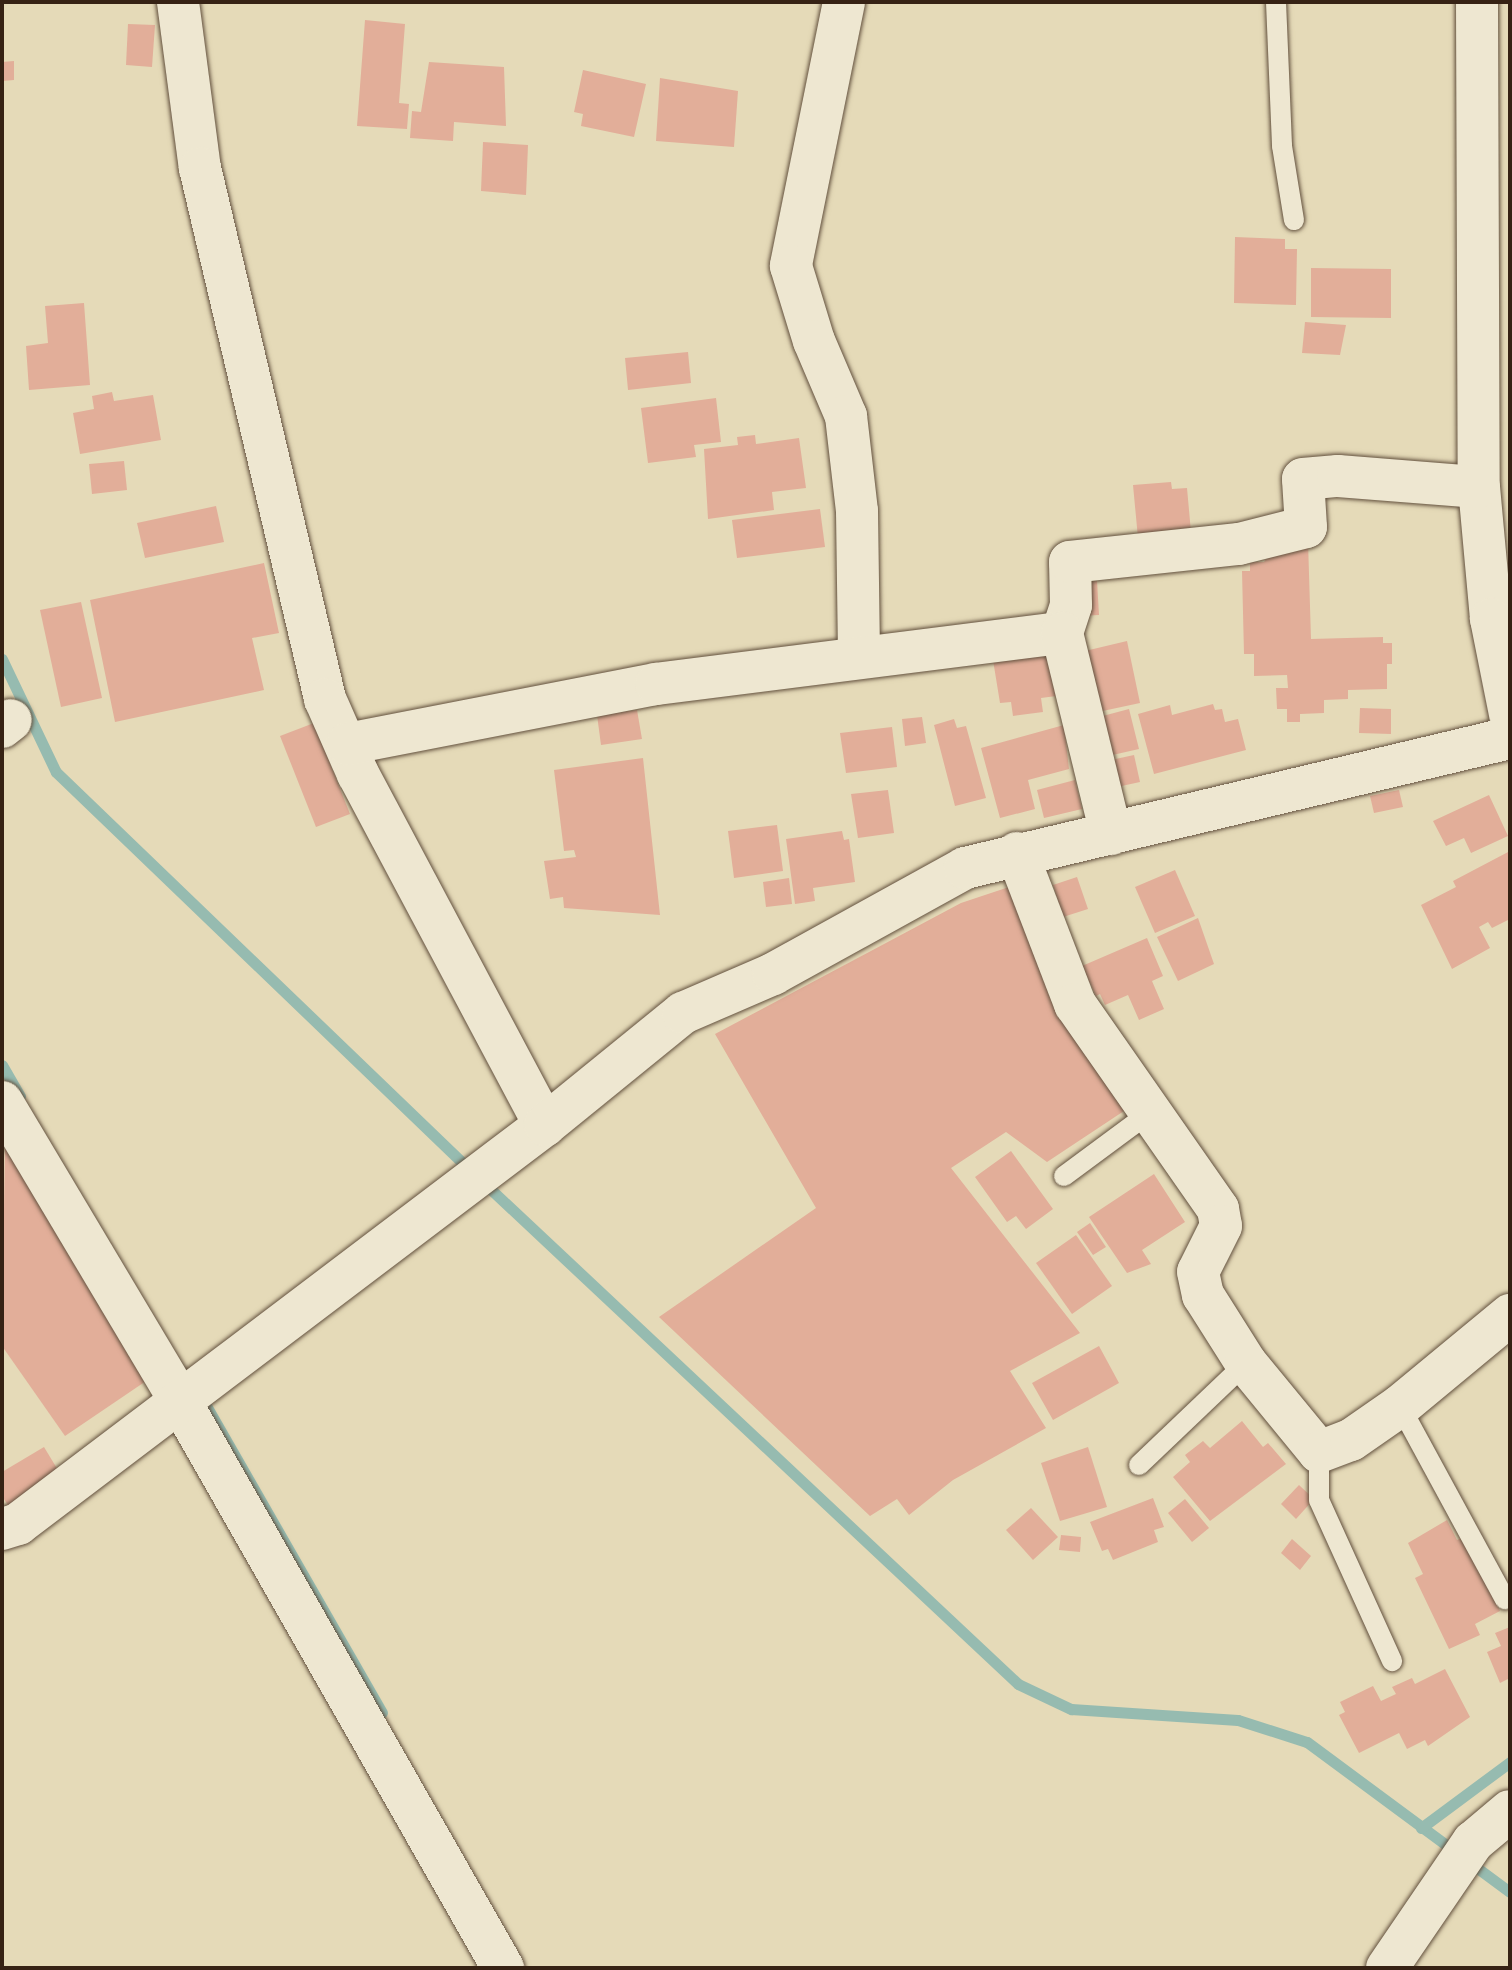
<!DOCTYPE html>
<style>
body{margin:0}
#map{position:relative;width:1512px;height:1970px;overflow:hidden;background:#e5dab8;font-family:"IM FELL Double Pica",serif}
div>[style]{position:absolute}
.stream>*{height:11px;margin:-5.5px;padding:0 5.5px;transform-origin:5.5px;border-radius:5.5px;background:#96bbb0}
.building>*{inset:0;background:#e2ae99}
.roads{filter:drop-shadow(0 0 2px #62503d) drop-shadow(0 0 2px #62503d)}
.lane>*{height:20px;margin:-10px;padding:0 10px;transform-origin:10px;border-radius:10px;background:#eee7d1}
.street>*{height:42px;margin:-21px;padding:0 21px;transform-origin:21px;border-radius:21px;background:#eee7d1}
span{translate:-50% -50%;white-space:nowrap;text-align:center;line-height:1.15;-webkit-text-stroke:8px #eee7d1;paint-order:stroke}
.frame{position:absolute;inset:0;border:4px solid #362214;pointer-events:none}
</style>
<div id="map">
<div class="stream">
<i style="left:2px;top:659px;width:125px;rotate:64.5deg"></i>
<i style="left:56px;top:772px;width:576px;rotate:43.87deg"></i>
<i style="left:2px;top:1065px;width:36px;rotate:60deg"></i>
<i style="left:484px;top:1183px;width:732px;rotate:43.17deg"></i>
<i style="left:1018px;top:1684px;width:59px;rotate:25.3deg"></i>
<i style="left:1071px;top:1709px;width:167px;rotate:3.8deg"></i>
<i style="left:1238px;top:1720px;width:72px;rotate:17.7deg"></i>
<i style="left:1307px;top:1742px;width:252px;rotate:36.5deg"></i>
<i style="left:200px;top:1395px;width:366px;rotate:60.2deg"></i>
<i style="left:1421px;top:1828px;width:111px;rotate:-36.6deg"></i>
</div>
<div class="building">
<i style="clip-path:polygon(365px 20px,405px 24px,399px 103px,409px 104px,407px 129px,357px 126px)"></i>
<i style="clip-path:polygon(128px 24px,155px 25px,152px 67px,126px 65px)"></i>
<i style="clip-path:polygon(14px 61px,14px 80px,2px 81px,2px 62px)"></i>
<i style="clip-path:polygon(429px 62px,504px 67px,506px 126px,454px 122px,453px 141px,410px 138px,412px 111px,421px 112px)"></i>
<i style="clip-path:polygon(583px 70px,646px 84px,634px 137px,581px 126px,583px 114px,574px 112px)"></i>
<i style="clip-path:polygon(660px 78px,738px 91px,734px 147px,656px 141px)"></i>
<i style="clip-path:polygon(483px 142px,528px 145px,526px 195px,481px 191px)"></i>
<i style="clip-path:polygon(1235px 237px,1285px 239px,1285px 249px,1297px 249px,1296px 305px,1234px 303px)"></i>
<i style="clip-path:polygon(1311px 268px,1391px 269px,1391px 318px,1311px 317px)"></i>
<i style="clip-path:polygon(84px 303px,90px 385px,29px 390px,26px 346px,48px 343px,45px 306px)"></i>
<i style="clip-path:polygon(1305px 322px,1346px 325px,1340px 355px,1302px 353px)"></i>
<i style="clip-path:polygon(688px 352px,691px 383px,628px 390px,625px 358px)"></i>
<i style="clip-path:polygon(112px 392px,114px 401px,153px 395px,161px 440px,80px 454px,73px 413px,94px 409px,92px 396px)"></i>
<i style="clip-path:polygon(716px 398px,721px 442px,694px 445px,696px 457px,648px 463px,641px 408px)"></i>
<i style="clip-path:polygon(755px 435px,756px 444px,799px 438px,806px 488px,772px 492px,774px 510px,708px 519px,704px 449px,738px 445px,737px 437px)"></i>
<i style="clip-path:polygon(124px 461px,127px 490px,92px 494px,89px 464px)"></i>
<i style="clip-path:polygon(1171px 482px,1172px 489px,1187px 488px,1191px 532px,1138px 538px,1133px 485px)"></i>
<i style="clip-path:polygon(216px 506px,224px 542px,145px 558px,137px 523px)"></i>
<i style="clip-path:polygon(820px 509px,825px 547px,737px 558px,732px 520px)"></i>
<i style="clip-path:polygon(1308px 541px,1311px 639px,1383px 637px,1383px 643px,1392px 643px,1392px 664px,1387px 664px,1387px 689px,1348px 690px,1348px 699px,1324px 700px,1324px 713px,1300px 714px,1300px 722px,1287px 722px,1287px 709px,1277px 709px,1276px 688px,1288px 688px,1287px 675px,1254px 676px,1254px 654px,1244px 654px,1242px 571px,1250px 571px,1250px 562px,1264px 562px,1278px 542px)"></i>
<i style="clip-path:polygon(264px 563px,279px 633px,252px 638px,264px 690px,115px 722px,90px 600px)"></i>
<i style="clip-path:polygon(1097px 581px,1099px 615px,1077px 616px,1075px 582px)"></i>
<i style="clip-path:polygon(81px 602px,102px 698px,61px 707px,40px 610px)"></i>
<i style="clip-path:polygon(1127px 641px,1140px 703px,1098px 712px,1085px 651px)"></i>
<i style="clip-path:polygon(1046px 652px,1064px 695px,1041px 698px,1043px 712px,1013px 716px,1011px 702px,1000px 703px,993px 660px)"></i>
<i style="clip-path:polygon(1213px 704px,1215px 710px,1222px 709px,1225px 722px,1238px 719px,1246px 750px,1154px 774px,1138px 714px,1170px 705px,1172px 715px)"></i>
<i style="clip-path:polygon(1360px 708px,1391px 709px,1391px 734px,1359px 733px)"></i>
<i style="clip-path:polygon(1129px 709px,1139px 749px,1108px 756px,1099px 717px)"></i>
<i style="clip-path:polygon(637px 710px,642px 739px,601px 745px,597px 715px)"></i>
<i style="clip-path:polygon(922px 717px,926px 743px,905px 746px,902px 719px)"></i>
<i style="clip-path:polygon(954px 719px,957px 728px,966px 726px,986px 798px,955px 806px,934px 725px)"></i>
<i style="clip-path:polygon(314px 723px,350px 814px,316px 827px,280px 736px)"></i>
<i style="clip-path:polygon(1064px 725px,1069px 769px,1028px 780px,1035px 809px,1000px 818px,981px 748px)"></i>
<i style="clip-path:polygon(892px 727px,897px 767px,846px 773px,840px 733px)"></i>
<i style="clip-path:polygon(1134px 755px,1140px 782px,1117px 787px,1111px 760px)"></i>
<i style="clip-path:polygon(643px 758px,660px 915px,564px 908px,563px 897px,550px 899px,544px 861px,576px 857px,574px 850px,564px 851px,554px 770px)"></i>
<i style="clip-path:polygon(1075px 780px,1082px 809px,1044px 818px,1037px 790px)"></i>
<i style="clip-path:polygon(888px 790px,894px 833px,858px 838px,851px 794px)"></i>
<i style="clip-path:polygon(1399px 790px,1403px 807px,1374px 813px,1370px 796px)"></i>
<i style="clip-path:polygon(1489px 795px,1508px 836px,1471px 853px,1464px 838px,1446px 846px,1433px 821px)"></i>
<i style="clip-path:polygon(777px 825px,783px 871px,734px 878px,728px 831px)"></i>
<i style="clip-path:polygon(842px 831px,844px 840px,849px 839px,855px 882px,813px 888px,815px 901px,795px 904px,786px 839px)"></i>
<i style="clip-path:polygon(1510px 851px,1508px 920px,1492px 928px,1488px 922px,1479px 927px,1490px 948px,1452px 969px,1421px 905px,1456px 887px,1453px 881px)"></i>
<i style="clip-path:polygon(1175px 870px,1195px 916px,1155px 933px,1135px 887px)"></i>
<i style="clip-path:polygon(1077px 877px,1088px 909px,1063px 917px,1053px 885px)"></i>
<i style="clip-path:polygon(789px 878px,792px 904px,766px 907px,763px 882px)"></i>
<i style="clip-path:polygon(1009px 887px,1130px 1107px,1047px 1162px,1006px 1132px,951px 1168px,1080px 1333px,1010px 1371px,1046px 1428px,953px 1480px,909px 1515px,897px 1499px,870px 1516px,659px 1317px,816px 1208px,715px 1034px,961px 903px)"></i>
<i style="clip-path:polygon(1198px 918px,1214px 964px,1178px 981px,1157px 937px)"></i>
<i style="clip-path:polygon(1147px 938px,1163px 976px,1152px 981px,1164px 1009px,1139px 1020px,1128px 995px,1105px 1005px,1100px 994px,1096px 996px,1082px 966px)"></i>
<i style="clip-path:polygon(5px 1142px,152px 1377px,65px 1436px,2px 1346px)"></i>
<i style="clip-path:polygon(1011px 1151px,1053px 1209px,1026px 1229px,1016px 1216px,1007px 1222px,975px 1177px)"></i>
<i style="clip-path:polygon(1154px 1174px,1185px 1222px,1142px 1250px,1151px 1264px,1127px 1273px,1089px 1217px)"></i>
<i style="clip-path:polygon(1090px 1223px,1106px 1247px,1093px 1255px,1077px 1232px)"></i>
<i style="clip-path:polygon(1076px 1235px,1112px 1286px,1072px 1314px,1036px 1263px)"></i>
<i style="clip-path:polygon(1099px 1346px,1119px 1383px,1053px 1420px,1032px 1383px)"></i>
<i style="clip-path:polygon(1242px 1421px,1263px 1447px,1268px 1443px,1286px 1464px,1210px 1521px,1173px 1477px,1190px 1462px,1185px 1455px,1203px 1441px,1210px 1448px)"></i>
<i style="clip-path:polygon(44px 1447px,64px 1480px,13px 1513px,2px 1496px,2px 1472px)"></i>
<i style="clip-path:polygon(1088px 1447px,1107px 1507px,1060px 1521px,1041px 1463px)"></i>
<i style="clip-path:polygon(1299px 1485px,1314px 1499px,1296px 1519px,1281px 1504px)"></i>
<i style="clip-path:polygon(1153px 1498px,1164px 1527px,1154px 1530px,1158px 1542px,1113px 1560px,1108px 1549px,1102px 1551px,1090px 1522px)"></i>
<i style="clip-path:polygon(1185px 1499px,1209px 1528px,1192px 1542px,1168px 1513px)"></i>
<i style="clip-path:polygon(1031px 1508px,1058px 1537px,1033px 1560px,1006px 1530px)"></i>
<i style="clip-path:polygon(1447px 1520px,1457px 1540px,1464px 1537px,1500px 1611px,1475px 1624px,1480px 1635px,1449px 1649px,1415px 1578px,1423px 1574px,1408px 1543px)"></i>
<i style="clip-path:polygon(1061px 1535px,1081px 1537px,1080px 1552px,1059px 1550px)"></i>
<i style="clip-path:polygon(1292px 1539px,1311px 1556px,1300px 1570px,1281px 1553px)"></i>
<i style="clip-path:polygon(1510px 1627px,1510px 1678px,1500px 1683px,1487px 1652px,1501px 1646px,1495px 1633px)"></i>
<i style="clip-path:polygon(1445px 1669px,1470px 1717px,1428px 1746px,1425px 1740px,1407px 1749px,1399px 1733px,1359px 1753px,1339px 1715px,1345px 1712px,1340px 1702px,1373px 1686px,1381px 1701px,1396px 1694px,1392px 1687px,1412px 1678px,1415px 1684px)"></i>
</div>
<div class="roads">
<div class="lane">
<i style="left:1276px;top:2px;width:144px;rotate:87.6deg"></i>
<i style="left:1282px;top:146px;width:75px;rotate:80.8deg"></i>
<i style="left:1064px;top:1176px;width:106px;rotate:-36.5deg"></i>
<i style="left:1400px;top:1406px;width:220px;rotate:61.5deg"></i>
<i style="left:1319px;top:1452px;width:48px;rotate:90deg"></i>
<i style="left:1319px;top:1500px;width:177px;rotate:65.6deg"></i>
<i style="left:1139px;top:1465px;width:148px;rotate:-43.6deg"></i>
</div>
<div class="street">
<i style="left:178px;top:2px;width:167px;rotate:82.5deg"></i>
<i style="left:200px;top:168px;width:546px;rotate:76.75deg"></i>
<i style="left:325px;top:699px;width:82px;rotate:66.3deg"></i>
<i style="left:358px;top:774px;width:398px;rotate:62deg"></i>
<i style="left:844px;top:2px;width:269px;rotate:101.4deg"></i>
<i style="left:791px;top:266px;width:78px;rotate:73deg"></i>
<i style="left:814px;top:341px;width:82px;rotate:66.9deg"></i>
<i style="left:846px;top:416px;width:96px;rotate:83.4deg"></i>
<i style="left:857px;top:511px;width:146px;rotate:89.2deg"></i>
<i style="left:1477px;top:2px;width:485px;rotate:89.8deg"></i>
<i style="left:1479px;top:487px;width:133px;rotate:84.8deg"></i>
<i style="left:1491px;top:619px;width:97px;rotate:78.7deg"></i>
<i style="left:1062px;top:633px;width:29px;rotate:-72deg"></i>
<i style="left:1071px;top:605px;width:43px;rotate:-91.3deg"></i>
<i style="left:1070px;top:562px;width:170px;rotate:-6.1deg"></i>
<i style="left:1239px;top:544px;width:69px;rotate:-14.2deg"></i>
<i style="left:1306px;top:527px;width:48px;rotate:-93.6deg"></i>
<i style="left:1303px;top:479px;width:35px;rotate:-5deg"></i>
<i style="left:1338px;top:476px;width:141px;rotate:4.5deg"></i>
<i style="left:2px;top:727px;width:11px;rotate:-38deg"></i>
<i style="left:347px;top:744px;width:315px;rotate:-11deg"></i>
<i style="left:656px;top:684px;width:409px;rotate:-7.2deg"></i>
<i style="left:1062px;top:633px;width:207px;rotate:76.3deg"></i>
<i style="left:1017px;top:853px;width:162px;rotate:69deg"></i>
<i style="left:1075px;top:1004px;width:250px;rotate:55.1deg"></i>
<i style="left:1218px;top:1209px;width:17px;rotate:80deg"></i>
<i style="left:1221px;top:1226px;width:51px;rotate:116.6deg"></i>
<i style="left:1198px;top:1272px;width:24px;rotate:78deg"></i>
<i style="left:1203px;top:1295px;width:80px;rotate:57.7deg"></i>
<i style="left:1246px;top:1363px;width:115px;rotate:50.6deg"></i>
<i style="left:1319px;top:1452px;width:34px;rotate:-21deg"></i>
<i style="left:1351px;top:1440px;width:60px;rotate:-34.8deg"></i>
<i style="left:1400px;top:1406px;width:143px;rotate:-39.6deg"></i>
<i style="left:2px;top:1102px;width:348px;rotate:59.2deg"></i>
<i style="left:180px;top:1401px;width:653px;rotate:60.33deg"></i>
<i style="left:2px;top:1529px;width:17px;rotate:-17deg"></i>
<i style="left:18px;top:1524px;width:661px;rotate:-37.13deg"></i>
<i style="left:545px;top:1125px;width:178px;rotate:-39.1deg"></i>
<i style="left:683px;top:1013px;width:98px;rotate:-23.4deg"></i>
<i style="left:773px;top:974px;width:219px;rotate:-28.9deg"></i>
<i style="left:965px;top:868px;width:560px;rotate:-13.42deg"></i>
<i style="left:1387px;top:1968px;width:153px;rotate:-55.7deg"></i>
<i style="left:1473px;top:1842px;width:48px;rotate:-40deg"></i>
</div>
</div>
<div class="frame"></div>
</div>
